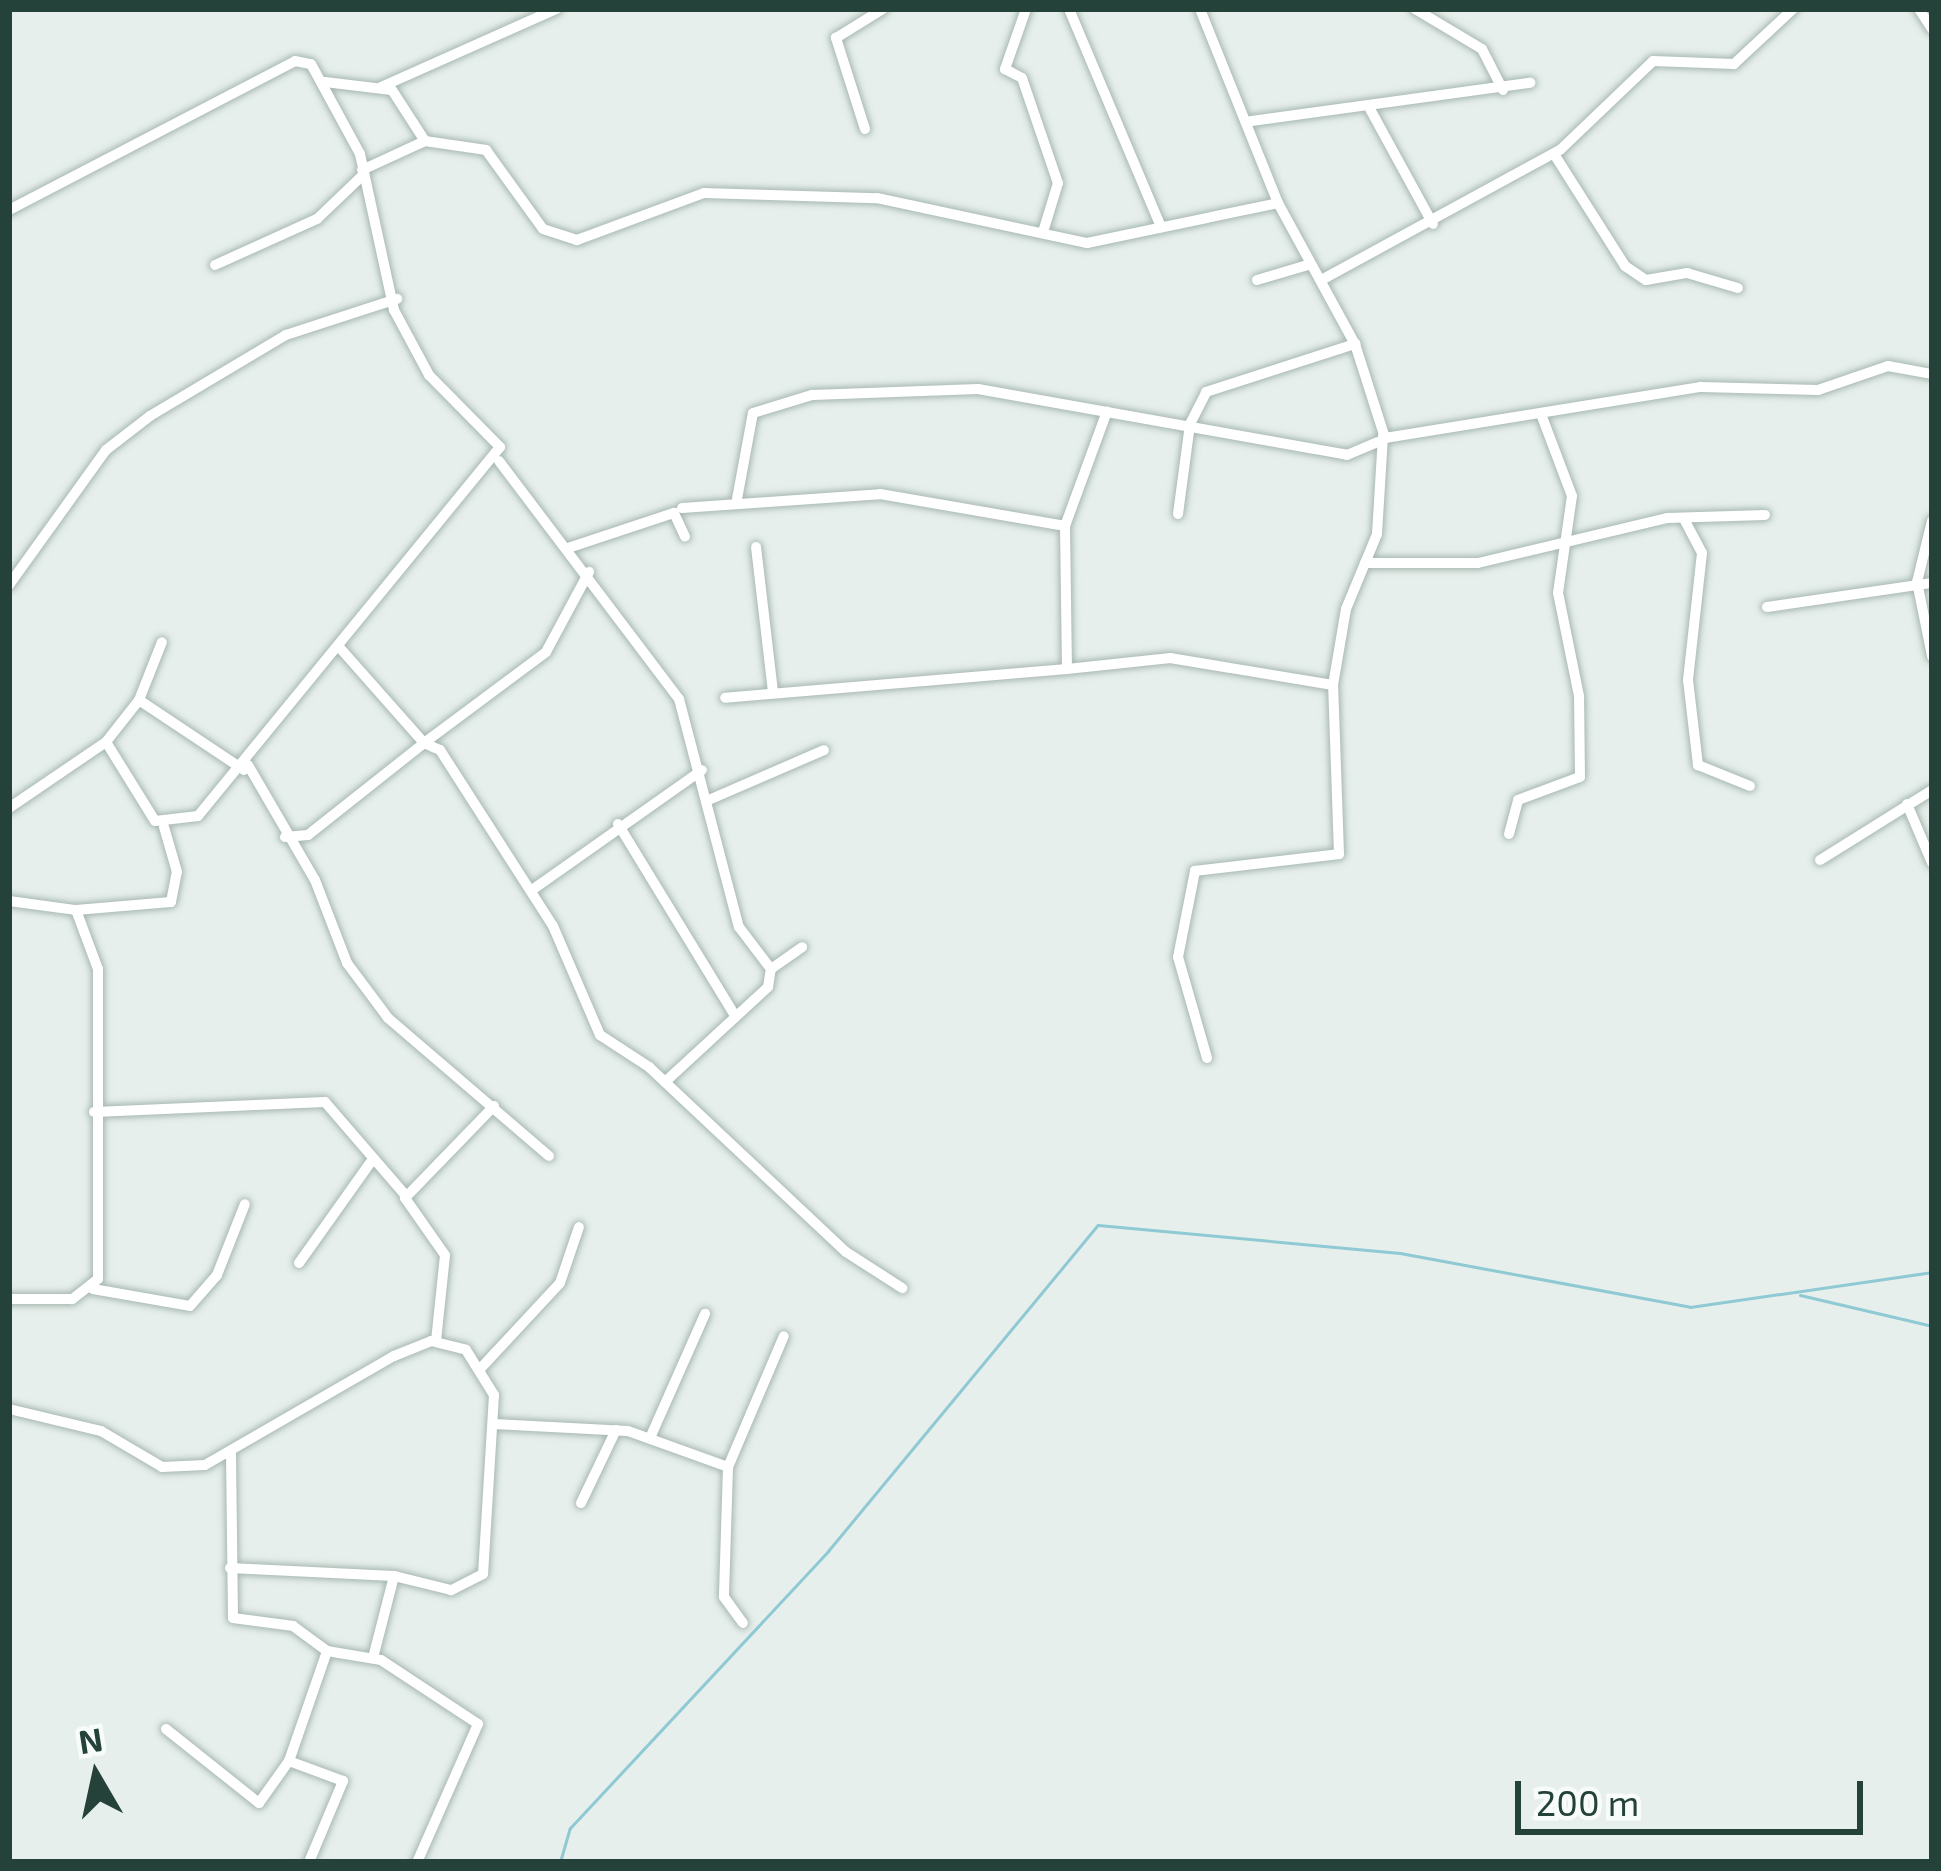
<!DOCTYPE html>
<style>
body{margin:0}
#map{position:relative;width:1941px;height:1871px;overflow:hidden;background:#e6efeb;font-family:"Exo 2",sans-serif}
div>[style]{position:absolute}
.stream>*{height:3px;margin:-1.5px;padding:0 1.5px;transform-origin:1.5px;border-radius:1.5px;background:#8ec9d4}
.roads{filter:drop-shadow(0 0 3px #a8b8b2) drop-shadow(0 0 3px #a8b8b2)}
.street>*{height:10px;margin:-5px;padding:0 5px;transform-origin:5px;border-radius:5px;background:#fff}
span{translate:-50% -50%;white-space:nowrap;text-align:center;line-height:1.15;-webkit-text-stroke:9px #f7fbf9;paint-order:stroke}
.frame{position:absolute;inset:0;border:12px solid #24423a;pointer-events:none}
.north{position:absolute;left:36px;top:1715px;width:120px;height:120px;-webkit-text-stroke:9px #f7fbf9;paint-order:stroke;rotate:351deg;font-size:33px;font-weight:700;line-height:48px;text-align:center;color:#24423a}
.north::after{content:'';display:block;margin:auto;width:42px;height:54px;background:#24423a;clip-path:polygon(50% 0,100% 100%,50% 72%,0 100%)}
.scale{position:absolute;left:1515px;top:1781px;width:348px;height:54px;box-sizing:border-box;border:6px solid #24423a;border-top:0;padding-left:15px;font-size:36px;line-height:42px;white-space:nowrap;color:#24423a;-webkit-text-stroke:9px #f7fbf9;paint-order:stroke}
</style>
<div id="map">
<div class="stream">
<i style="left:1800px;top:1295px;width:136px;rotate:13.2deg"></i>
<i style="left:560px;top:1862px;width:35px;rotate:-74deg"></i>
<i style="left:570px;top:1828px;width:379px;rotate:-47deg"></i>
<i style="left:828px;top:1551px;width:423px;rotate:-50.4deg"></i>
<i style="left:1098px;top:1225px;width:303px;rotate:5.3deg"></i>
<i style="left:1400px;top:1253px;width:295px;rotate:10.5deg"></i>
<i style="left:1690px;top:1307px;width:245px;rotate:-8.2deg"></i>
</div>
<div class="roads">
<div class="street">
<i style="left:1026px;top:9px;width:64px;rotate:109.3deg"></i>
<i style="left:1005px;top:69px;width:19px;rotate:28deg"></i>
<i style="left:1022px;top:78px;width:111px;rotate:71.1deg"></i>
<i style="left:1058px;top:183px;width:51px;rotate:107deg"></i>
<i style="left:1069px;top:9px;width:237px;rotate:67.1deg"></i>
<i style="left:1200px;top:9px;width:209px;rotate:68.1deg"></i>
<i style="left:1278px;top:203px;width:161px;rotate:61.4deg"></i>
<i style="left:1355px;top:344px;width:99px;rotate:72.3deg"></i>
<i style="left:1385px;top:438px;width:320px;rotate:-9.2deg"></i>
<i style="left:1701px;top:387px;width:117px;rotate:1.5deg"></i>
<i style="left:1818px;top:390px;width:74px;rotate:-18.9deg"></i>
<i style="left:1888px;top:366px;width:45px;rotate:10.3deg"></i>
<i style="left:1415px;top:9px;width:78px;rotate:30.8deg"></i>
<i style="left:1482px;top:49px;width:46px;rotate:62.9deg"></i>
<i style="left:1919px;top:9px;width:24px;rotate:57deg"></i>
<i style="left:325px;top:82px;width:67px;rotate:6.8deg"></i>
<i style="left:392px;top:90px;width:61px;rotate:57.1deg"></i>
<i style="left:425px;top:141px;width:62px;rotate:8.4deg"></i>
<i style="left:486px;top:150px;width:97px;rotate:54.2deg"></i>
<i style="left:543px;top:229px;width:36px;rotate:18deg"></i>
<i style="left:577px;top:240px;width:135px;rotate:-20.3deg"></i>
<i style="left:704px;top:193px;width:173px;rotate:1.7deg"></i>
<i style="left:877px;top:198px;width:215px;rotate:12.1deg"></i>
<i style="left:1087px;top:243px;width:195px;rotate:-11.8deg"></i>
<i style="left:381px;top:87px;width:192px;rotate:-24deg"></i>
<i style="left:1370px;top:109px;width:131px;rotate:61.3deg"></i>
<i style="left:1251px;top:121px;width:282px;rotate:-7.8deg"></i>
<i style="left:865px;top:129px;width:96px;rotate:-107.7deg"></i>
<i style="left:836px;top:38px;width:55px;rotate:-31.7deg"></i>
<i style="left:1554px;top:154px;width:133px;rotate:57.6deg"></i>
<i style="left:1625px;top:266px;width:25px;rotate:34deg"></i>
<i style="left:1646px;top:280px;width:42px;rotate:-9.7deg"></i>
<i style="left:1687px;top:273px;width:53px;rotate:16.4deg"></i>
<i style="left:362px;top:170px;width:69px;rotate:-24.7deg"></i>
<i style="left:9px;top:210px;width:322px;rotate:-27.5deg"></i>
<i style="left:295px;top:61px;width:16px;rotate:11deg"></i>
<i style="left:311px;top:64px;width:102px;rotate:61.4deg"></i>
<i style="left:360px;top:154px;width:160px;rotate:77.7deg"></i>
<i style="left:394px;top:310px;width:74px;rotate:61.7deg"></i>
<i style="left:429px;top:375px;width:101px;rotate:45.4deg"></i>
<i style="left:500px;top:447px;width:477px;rotate:129.3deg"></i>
<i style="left:198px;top:816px;width:43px;rotate:173.4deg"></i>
<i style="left:155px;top:821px;width:93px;rotate:-121.8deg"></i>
<i style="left:215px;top:265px;width:112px;rotate:-24.3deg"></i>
<i style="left:317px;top:219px;width:62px;rotate:-43.7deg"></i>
<i style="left:1325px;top:278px;width:268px;rotate:-28.6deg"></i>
<i style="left:1560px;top:150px;width:129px;rotate:-43.7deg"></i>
<i style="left:1653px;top:61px;width:81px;rotate:2.1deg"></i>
<i style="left:1734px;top:64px;width:81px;rotate:-43deg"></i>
<i style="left:1257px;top:280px;width:56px;rotate:-16.5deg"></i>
<i style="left:499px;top:461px;width:298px;rotate:52.9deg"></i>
<i style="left:679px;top:699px;width:236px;rotate:75.3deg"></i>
<i style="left:739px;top:927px;width:53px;rotate:52.7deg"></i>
<i style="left:771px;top:969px;width:38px;rotate:-35deg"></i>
<i style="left:737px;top:499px;width:87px;rotate:-79.5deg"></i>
<i style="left:753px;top:413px;width:62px;rotate:-17deg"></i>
<i style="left:812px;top:395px;width:166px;rotate:-2.1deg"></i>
<i style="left:978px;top:389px;width:375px;rotate:10.1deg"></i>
<i style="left:1347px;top:455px;width:33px;rotate:-23deg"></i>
<i style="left:682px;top:508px;width:198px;rotate:-4deg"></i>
<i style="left:880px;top:494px;width:188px;rotate:9.8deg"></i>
<i style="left:1065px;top:526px;width:143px;rotate:89.2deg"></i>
<i style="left:1067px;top:669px;width:343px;rotate:175.2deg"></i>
<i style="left:1178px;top:514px;width:91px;rotate:-82.4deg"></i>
<i style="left:1190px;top:424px;width:36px;rotate:-63deg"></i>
<i style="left:1206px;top:392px;width:157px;rotate:-17.9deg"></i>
<i style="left:1684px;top:519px;width:38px;rotate:62deg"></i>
<i style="left:1702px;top:553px;width:128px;rotate:96.3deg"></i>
<i style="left:1688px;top:680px;width:86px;rotate:83.3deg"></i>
<i style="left:1698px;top:765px;width:56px;rotate:22deg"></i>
<i style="left:1932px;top:521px;width:63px;rotate:103.8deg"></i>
<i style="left:1917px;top:582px;width:76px;rotate:78.5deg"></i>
<i style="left:1065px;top:526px;width:122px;rotate:-69.9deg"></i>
<i style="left:756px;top:547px;width:146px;rotate:83.3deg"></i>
<i style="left:568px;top:548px;width:112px;rotate:-18.3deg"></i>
<i style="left:674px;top:513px;width:26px;rotate:65deg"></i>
<i style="left:1365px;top:563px;width:113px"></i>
<i style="left:1478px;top:563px;width:194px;rotate:-13.4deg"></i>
<i style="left:1667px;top:518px;width:98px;rotate:-1.8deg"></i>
<i style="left:9px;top:585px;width:166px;rotate:-54.3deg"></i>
<i style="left:106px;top:450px;width:56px;rotate:-37.7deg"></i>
<i style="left:150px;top:416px;width:158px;rotate:-30.8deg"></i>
<i style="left:286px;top:335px;width:117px;rotate:-18deg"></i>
<i style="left:1767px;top:607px;width:167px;rotate:-8.3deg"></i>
<i style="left:340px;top:648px;width:127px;rotate:48.5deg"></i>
<i style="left:424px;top:743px;width:152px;rotate:-36.7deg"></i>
<i style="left:546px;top:652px;width:91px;rotate:-61.7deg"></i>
<i style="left:1067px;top:669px;width:104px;rotate:-6.1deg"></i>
<i style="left:1170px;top:658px;width:165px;rotate:9.4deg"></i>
<i style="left:139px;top:700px;width:62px;rotate:-68.4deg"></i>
<i style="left:248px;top:765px;width:133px;rotate:59.8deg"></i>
<i style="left:315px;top:880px;width:89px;rotate:68.9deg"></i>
<i style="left:347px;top:963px;width:69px;rotate:53.3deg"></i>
<i style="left:388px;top:1018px;width:212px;rotate:40.6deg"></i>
<i style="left:711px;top:799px;width:123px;rotate:-23.4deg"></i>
<i style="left:1907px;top:804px;width:64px;rotate:67deg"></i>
<i style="left:9px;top:808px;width:117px;rotate:-34.2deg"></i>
<i style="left:106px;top:742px;width:53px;rotate:-51.8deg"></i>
<i style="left:139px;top:700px;width:126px;rotate:33.7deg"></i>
<i style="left:618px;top:824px;width:226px;rotate:58.6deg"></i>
<i style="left:1509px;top:834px;width:35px;rotate:-75deg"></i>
<i style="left:1518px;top:800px;width:66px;rotate:-20.4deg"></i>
<i style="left:1580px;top:777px;width:81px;rotate:-90.7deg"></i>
<i style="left:1579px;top:696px;width:105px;rotate:-101.5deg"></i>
<i style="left:1558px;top:593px;width:98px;rotate:-81.8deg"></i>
<i style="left:1572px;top:496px;width:88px;rotate:-110.7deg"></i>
<i style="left:285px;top:837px;width:23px;rotate:-5deg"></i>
<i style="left:308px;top:835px;width:148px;rotate:-38.4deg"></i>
<i style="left:424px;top:743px;width:17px;rotate:24deg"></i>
<i style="left:440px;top:750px;width:209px;rotate:57.3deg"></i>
<i style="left:553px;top:926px;width:119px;rotate:66.7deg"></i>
<i style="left:600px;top:1035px;width:59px;rotate:33.1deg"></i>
<i style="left:649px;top:1067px;width:270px;rotate:43.2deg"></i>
<i style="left:846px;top:1252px;width:67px;rotate:32.7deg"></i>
<i style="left:1820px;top:860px;width:132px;rotate:-32deg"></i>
<i style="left:532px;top:890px;width:208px;rotate:-35.2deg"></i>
<i style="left:9px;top:901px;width:68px;rotate:7.7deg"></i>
<i style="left:76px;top:910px;width:63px;rotate:69.6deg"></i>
<i style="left:98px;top:969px;width:310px;rotate:90deg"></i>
<i style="left:98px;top:1279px;width:33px;rotate:142deg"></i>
<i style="left:72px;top:1299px;width:63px;rotate:180deg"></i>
<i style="left:76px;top:910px;width:95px;rotate:-4.8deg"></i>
<i style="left:171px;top:902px;width:31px;rotate:-79deg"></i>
<i style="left:177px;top:872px;width:47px;rotate:-106.1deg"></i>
<i style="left:1207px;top:1058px;width:105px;rotate:-106deg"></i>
<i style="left:1178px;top:957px;width:88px;rotate:-78.8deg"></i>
<i style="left:1195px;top:871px;width:145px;rotate:-6.7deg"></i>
<i style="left:1339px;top:854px;width:169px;rotate:-92deg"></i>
<i style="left:1333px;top:685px;width:77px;rotate:-80.3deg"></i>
<i style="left:1346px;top:609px;width:81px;rotate:-67.5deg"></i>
<i style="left:1377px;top:534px;width:98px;rotate:-86.5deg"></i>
<i style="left:665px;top:1082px;width:140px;rotate:-42.7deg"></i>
<i style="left:768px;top:987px;width:18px;rotate:-81deg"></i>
<i style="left:94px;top:1112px;width:231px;rotate:-2.5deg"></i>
<i style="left:325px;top:1102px;width:124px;rotate:49.2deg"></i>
<i style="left:299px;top:1263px;width:123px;rotate:-54.6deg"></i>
<i style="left:93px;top:1289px;width:98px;rotate:9.9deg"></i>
<i style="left:190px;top:1306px;width:41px;rotate:-48.9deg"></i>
<i style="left:217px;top:1275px;width:76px;rotate:-68.5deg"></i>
<i style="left:436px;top:1341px;width:86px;rotate:-84deg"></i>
<i style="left:445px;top:1255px;width:70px;rotate:-125.1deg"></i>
<i style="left:405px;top:1198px;width:128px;rotate:-45.9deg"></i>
<i style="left:480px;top:1369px;width:117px;rotate:-47.1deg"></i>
<i style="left:560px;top:1283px;width:59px;rotate:-71.3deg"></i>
<i style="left:9px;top:1409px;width:95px;rotate:13.4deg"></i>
<i style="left:101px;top:1431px;width:71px;rotate:30.5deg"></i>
<i style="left:162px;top:1467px;width:43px;rotate:-2.7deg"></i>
<i style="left:205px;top:1465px;width:218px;rotate:-30deg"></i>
<i style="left:394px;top:1356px;width:40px;rotate:-22deg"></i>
<i style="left:431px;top:1341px;width:36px;rotate:14deg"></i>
<i style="left:466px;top:1350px;width:53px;rotate:58.1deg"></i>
<i style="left:494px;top:1395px;width:179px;rotate:93.5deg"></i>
<i style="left:483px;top:1574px;width:36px;rotate:153deg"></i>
<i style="left:451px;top:1590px;width:59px;rotate:-166.2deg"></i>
<i style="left:394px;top:1576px;width:85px;rotate:104.4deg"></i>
<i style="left:494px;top:1424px;width:134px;rotate:3deg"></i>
<i style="left:628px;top:1431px;width:106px;rotate:19.8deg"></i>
<i style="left:728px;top:1467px;width:142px;rotate:-66.9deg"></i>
<i style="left:650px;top:1438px;width:136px;rotate:-66.1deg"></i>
<i style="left:231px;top:1454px;width:164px;rotate:89.3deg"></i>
<i style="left:233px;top:1618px;width:61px;rotate:7.6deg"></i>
<i style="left:293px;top:1626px;width:42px;rotate:36.3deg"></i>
<i style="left:327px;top:1651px;width:55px;rotate:9.5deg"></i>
<i style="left:381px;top:1660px;width:116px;rotate:33.4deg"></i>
<i style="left:478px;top:1724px;width:151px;rotate:113.8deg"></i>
<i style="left:728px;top:1467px;width:130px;rotate:91.8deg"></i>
<i style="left:724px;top:1597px;width:32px;rotate:54deg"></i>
<i style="left:581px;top:1503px;width:81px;rotate:-64.4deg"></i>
<i style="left:230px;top:1568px;width:164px;rotate:2.8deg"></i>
<i style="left:166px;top:1729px;width:119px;rotate:38.5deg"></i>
<i style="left:259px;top:1803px;width:52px;rotate:-54.5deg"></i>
<i style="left:309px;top:1862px;width:88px;rotate:-67.2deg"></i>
<i style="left:343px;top:1781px;width:58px;rotate:-159.7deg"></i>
<i style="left:289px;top:1761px;width:116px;rotate:-70.9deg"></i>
</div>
</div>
<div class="frame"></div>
<div class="north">N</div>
<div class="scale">200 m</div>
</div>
